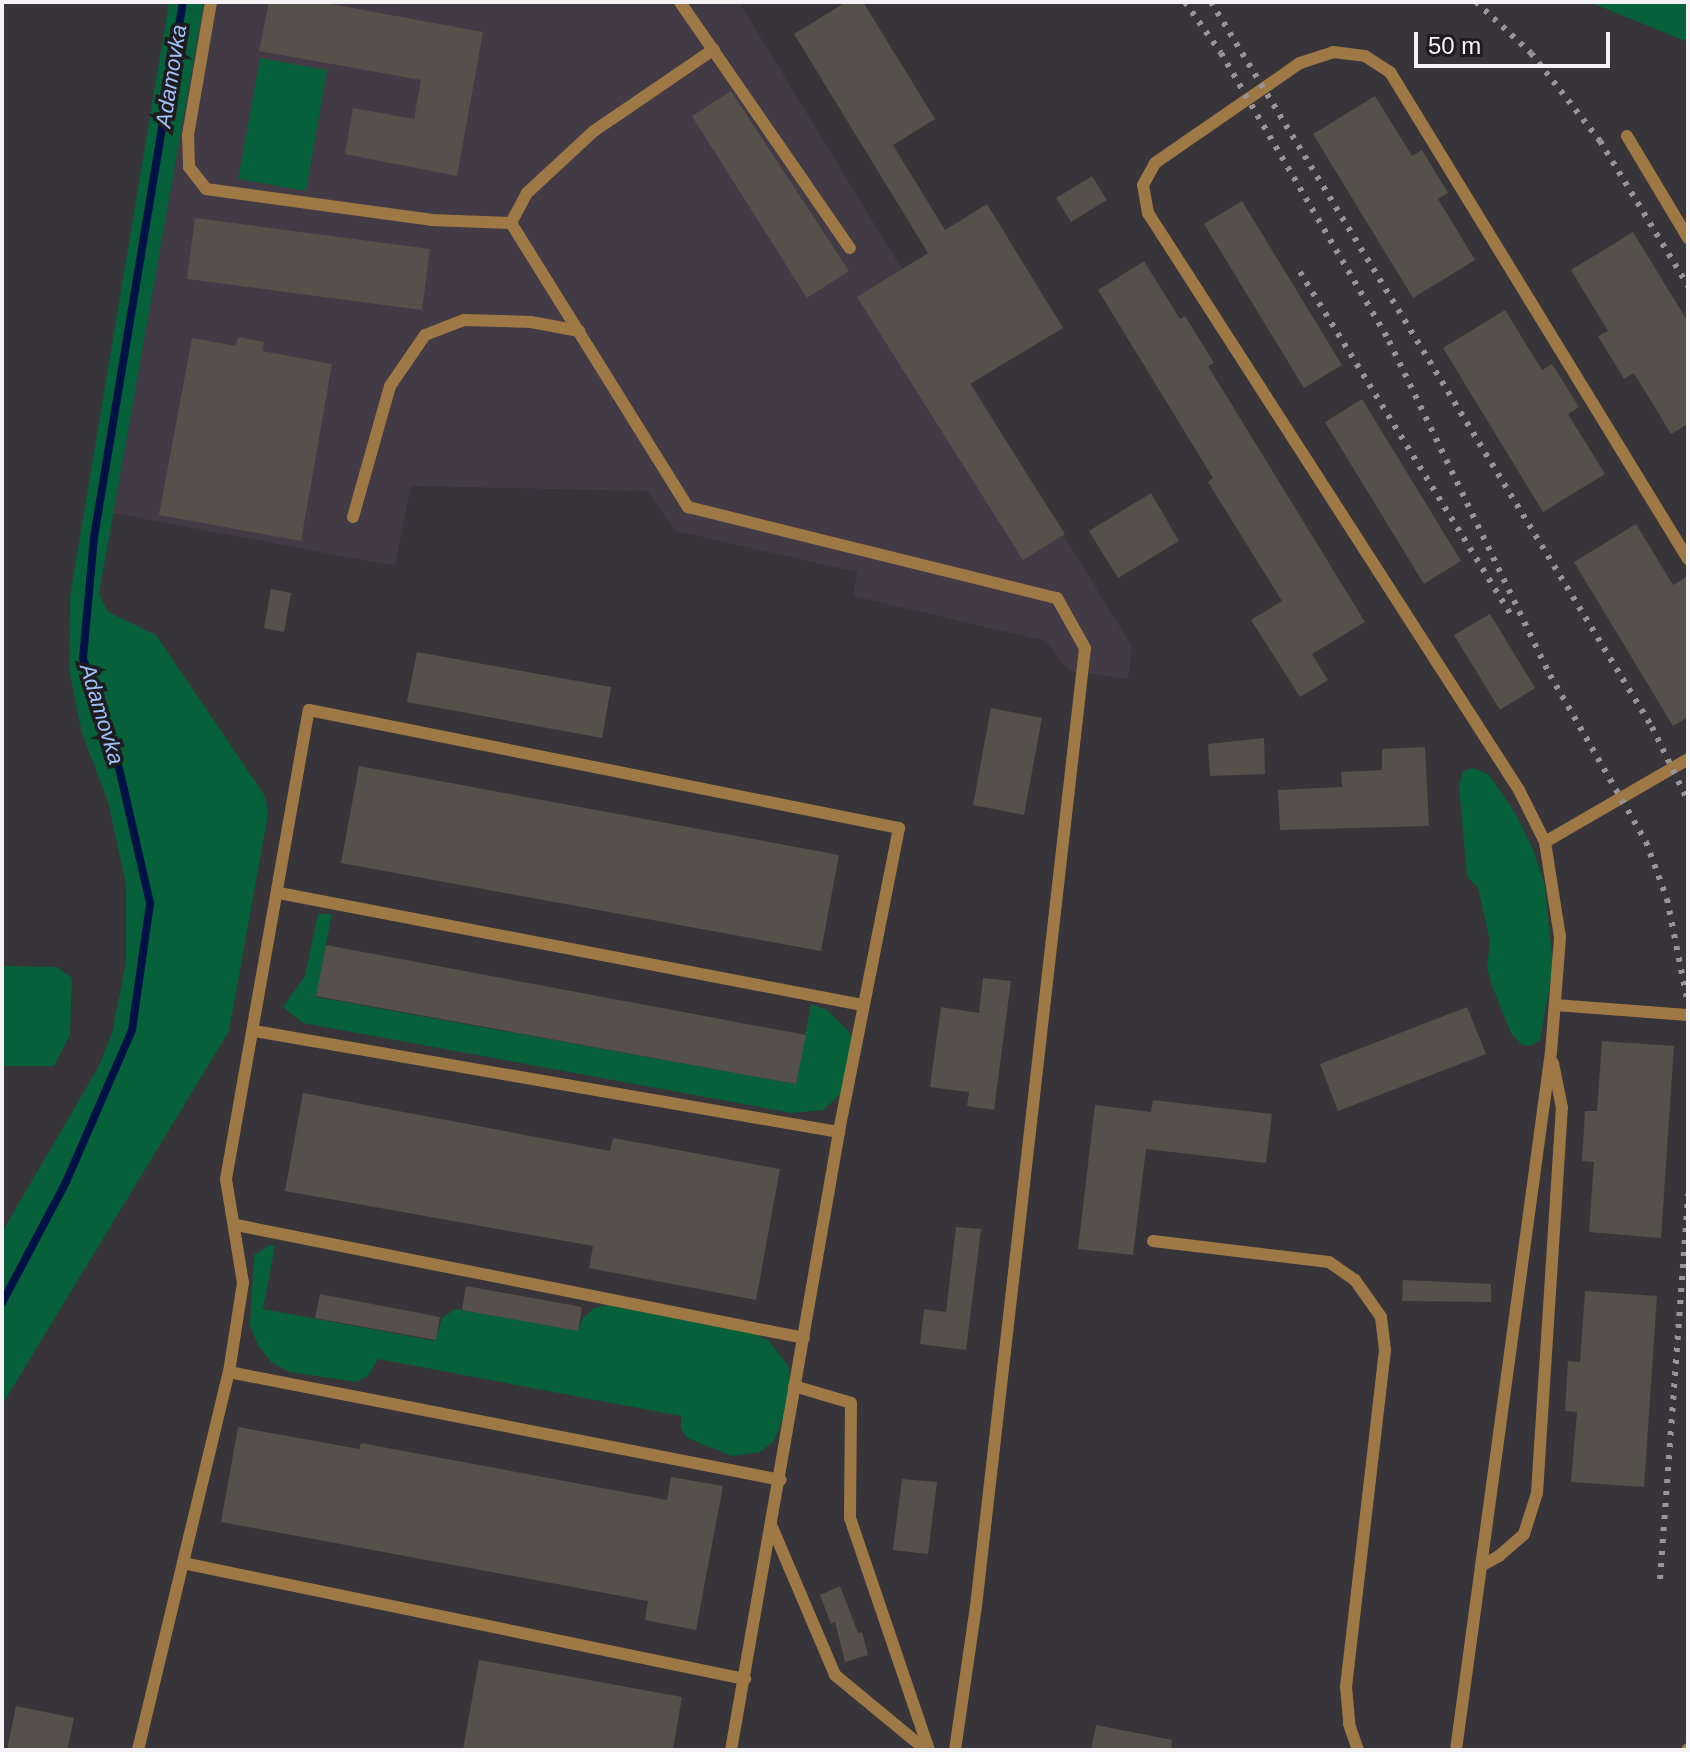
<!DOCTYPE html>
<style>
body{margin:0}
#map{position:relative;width:1690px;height:1752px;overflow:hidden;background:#37343a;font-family:Helvetica,sans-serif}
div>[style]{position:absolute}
.built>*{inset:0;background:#423b46}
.green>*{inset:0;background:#066039}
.stream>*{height:8px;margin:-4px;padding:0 4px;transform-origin:4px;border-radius:4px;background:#001245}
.building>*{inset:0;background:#56504b}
.service>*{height:12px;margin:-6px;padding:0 6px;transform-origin:6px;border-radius:6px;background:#9e7845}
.rail>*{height:6px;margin-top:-3px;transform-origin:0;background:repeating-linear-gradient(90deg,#98959a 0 4px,transparent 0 12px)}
span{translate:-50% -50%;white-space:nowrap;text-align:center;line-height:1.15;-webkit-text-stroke:7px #1e1c1f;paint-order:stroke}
.water-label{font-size:22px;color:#9fc2fd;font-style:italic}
.frame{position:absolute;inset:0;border:4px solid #f4f2f5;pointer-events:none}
.scale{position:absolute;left:1414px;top:32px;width:196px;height:36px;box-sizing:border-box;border:4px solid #f4f2f5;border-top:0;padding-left:10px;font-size:24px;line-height:28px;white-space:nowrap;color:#f4f2f5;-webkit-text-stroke:6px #1e1c1f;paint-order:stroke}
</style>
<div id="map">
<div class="built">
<i style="clip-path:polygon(204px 2px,739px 2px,1132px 647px,1128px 679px,1069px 671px,1046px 641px,853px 596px,857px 572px,676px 531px,647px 491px,411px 486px,395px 566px,113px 513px)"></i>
</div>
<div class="green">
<i style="clip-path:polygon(169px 2px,204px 2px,99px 594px,108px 612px,156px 635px,265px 796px,268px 814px,229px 1031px,2px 1405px,2px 1232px,99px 1066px,112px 1033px,126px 962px,126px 884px,108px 802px,82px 733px,75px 700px,69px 668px,70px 596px)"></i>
<i style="clip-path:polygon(1589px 2px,1688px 3px,1688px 42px)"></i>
<i style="clip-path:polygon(260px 58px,327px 70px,306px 191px,238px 179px)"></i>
<i style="clip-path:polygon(1474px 768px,1489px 775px,1514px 811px,1533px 849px,1545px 886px,1553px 967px,1540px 1040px,1531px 1046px,1522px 1045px,1511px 1033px,1494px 991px,1487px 968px,1490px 941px,1478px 888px,1467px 876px,1459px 786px,1463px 771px)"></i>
<i style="clip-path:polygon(318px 914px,332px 914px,316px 997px,796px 1084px,811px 1004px,827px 1010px,849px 1032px,854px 1047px,846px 1089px,823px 1110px,792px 1113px,303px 1023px,283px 1007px,305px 976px)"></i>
<i style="clip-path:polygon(2px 966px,57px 967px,72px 978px,70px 1035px,54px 1066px,2px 1066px)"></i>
<i style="clip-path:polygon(270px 1245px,275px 1246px,263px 1309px,435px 1341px,442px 1318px,455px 1309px,578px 1330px,583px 1318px,594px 1308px,607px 1305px,755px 1334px,769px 1341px,788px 1366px,791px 1382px,789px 1404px,774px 1441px,760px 1452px,732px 1456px,687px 1438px,681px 1428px,681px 1416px,378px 1359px,368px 1376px,356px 1382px,289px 1372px,271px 1362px,258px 1345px,250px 1326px,254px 1255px)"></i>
</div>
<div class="stream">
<i style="left:2px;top:1303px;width:137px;rotate:-62.1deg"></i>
<i style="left:66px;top:1182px;width:166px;rotate:-66.5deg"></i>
<i style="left:132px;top:1030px;width:128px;rotate:-81.9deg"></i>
<i style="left:150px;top:903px;width:134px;rotate:-102.9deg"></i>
<i style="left:120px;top:772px;width:120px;rotate:-108deg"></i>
<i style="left:83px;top:658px;width:121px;rotate:-84.8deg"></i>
<i style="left:94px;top:537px;width:542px;rotate:-80.56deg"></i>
</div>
<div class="building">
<i style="clip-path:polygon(269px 2px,320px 2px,483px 32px,457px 176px,345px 154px,353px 108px,414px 119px,421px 80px,259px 51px)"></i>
<i style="clip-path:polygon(846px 2px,863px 2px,935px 119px,893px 145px,945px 230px,987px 204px,1063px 328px,970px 384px,1065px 534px,1023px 560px,857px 297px,928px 253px,794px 34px)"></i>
<i style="clip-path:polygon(731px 91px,849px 271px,807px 298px,692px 116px)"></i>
<i style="clip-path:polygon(1375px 96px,1412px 156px,1422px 150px,1448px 193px,1438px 199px,1475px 260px,1413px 298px,1313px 134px)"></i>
<i style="clip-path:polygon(1092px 176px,1107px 200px,1071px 222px,1056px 198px)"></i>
<i style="clip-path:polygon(1242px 201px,1342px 365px,1304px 388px,1204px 224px)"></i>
<i style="clip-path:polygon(195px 218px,430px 249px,422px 310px,187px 279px)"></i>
<i style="clip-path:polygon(1633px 232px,1688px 322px,1688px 424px,1671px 434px,1634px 373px,1624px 379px,1598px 336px,1608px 331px,1571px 270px)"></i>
<i style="clip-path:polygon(1144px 261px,1180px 319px,1185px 316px,1214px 363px,1208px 366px,1365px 622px,1312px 654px,1328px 680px,1300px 697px,1251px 620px,1282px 601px,1208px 482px,1213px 478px,1098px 290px)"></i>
<i style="clip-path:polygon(1505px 310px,1542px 370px,1552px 364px,1579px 407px,1568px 414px,1605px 474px,1543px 512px,1443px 348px)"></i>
<i style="clip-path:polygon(238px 337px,264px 342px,262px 351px,332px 364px,301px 541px,159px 515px,192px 338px,236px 346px)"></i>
<i style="clip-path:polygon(1362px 399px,1461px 561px,1424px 584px,1325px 422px)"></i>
<i style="clip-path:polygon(1151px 493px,1179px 541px,1118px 578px,1089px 531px)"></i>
<i style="clip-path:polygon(1636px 524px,1673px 585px,1688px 576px,1688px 717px,1673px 726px,1574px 562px)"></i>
<i style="clip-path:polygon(271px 589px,291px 593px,284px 632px,264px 628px)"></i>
<i style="clip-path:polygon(1490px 614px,1535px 688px,1500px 710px,1454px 635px)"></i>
<i style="clip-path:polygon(417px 652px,611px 687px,602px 738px,407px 702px)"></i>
<i style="clip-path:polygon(991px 708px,1042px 718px,1024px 815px,973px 805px)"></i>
<i style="clip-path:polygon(1264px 738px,1265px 774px,1210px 776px,1208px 744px)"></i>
<i style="clip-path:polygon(1425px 747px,1429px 826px,1280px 830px,1278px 790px,1342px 787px,1341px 772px,1382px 770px,1382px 749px)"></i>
<i style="clip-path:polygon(359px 766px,839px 855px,821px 951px,341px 863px)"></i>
<i style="clip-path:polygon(326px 945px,806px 1035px,796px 1084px,316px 996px)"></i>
<i style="clip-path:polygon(983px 978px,1011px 981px,994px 1110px,967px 1106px,969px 1092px,930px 1087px,941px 1007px,979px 1013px)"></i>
<i style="clip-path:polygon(1467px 1007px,1486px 1054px,1338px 1111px,1320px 1064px)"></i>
<i style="clip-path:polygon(1602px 1041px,1674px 1046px,1661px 1238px,1589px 1232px,1594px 1162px,1582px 1161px,1585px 1111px,1597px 1111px)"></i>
<i style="clip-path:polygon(303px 1093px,610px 1151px,613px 1138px,780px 1169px,756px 1300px,589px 1268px,593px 1246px,285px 1191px)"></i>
<i style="clip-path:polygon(1153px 1100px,1272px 1114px,1266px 1163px,1146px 1149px,1133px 1255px,1078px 1249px,1095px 1105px,1151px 1112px)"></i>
<i style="clip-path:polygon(956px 1227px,981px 1229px,966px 1350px,920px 1344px,924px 1309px,946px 1312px)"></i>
<i style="clip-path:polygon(1403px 1280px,1491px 1284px,1491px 1302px,1402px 1301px)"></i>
<i style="clip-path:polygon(466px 1286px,582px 1307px,578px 1331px,462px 1310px)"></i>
<i style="clip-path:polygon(1585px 1291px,1657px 1296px,1644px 1487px,1571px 1482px,1577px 1412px,1565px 1411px,1568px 1361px,1580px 1362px)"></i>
<i style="clip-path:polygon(320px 1294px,440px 1317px,436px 1340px,315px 1318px)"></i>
<i style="clip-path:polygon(238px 1427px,359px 1449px,361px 1443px,667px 1500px,671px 1477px,723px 1486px,696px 1630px,645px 1620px,648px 1601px,221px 1522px)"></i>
<i style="clip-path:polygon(902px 1479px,937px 1482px,928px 1554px,893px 1550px)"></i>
<i style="clip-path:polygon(840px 1586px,858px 1633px,862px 1632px,868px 1655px,845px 1662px,835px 1622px,831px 1624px,820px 1595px)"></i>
<i style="clip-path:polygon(479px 1660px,682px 1697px,673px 1749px,463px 1750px)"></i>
<i style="clip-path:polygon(16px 1706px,74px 1718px,67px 1750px,7px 1750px)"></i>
<i style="clip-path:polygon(1096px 1725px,1172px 1740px,1171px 1750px,1091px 1750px)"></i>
</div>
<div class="service">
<i style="left:211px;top:2px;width:135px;rotate:99.8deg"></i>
<i style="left:188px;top:135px;width:32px;rotate:88deg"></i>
<i style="left:189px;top:167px;width:28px;rotate:52deg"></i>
<i style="left:206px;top:189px;width:227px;rotate:7.8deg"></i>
<i style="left:431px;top:220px;width:80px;rotate:2.1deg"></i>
<i style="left:680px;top:2px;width:299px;rotate:55.4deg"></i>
<i style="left:1627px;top:136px;width:119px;rotate:59.1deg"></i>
<i style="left:511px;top:223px;width:335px;rotate:58.1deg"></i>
<i style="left:688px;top:507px;width:380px;rotate:13.9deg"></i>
<i style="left:1057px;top:598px;width:57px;rotate:60.8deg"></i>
<i style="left:1085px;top:648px;width:964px;rotate:96.49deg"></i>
<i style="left:976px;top:1606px;width:146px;rotate:98.3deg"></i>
<i style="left:511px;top:223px;width:34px;rotate:-62deg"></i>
<i style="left:527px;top:193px;width:91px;rotate:-42.8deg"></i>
<i style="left:594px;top:131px;width:145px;rotate:-34.3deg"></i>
<i style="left:353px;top:517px;width:136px;rotate:-74.2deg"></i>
<i style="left:390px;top:386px;width:62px;rotate:-55.5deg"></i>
<i style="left:425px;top:335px;width:42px;rotate:-21deg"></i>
<i style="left:464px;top:320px;width:67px;rotate:1.7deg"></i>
<i style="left:531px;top:322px;width:49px;rotate:10.6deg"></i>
<i style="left:1545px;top:842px;width:58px;rotate:-116.6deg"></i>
<i style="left:1519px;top:790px;width:686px;rotate:-122.74deg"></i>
<i style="left:1148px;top:213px;width:28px;rotate:-100deg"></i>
<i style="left:1143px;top:185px;width:25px;rotate:-61deg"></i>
<i style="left:1155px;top:163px;width:176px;rotate:-34.6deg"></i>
<i style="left:1300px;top:63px;width:35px;rotate:-18deg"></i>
<i style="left:1333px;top:52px;width:32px;rotate:7deg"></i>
<i style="left:1365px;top:56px;width:30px;rotate:33deg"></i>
<i style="left:1390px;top:72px;width:571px;rotate:58.54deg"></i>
<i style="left:279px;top:893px;width:594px;rotate:10.87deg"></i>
<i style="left:1555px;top:1005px;width:133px;rotate:4.3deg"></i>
<i style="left:254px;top:1031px;width:594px;rotate:9.8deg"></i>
<i style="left:236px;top:1225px;width:579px;rotate:11.25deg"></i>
<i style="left:1153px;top:1241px;width:177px;rotate:6.8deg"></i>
<i style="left:1329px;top:1262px;width:32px;rotate:35deg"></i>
<i style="left:1355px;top:1280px;width:45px;rotate:54.9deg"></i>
<i style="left:1381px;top:1317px;width:33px;rotate:83deg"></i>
<i style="left:1385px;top:1350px;width:338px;rotate:96.6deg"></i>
<i style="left:1346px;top:1686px;width:38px;rotate:85deg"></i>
<i style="left:1349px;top:1724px;width:28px;rotate:71deg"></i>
<i style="left:229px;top:1372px;width:562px;rotate:11.07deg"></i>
<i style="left:794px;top:1386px;width:59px;rotate:16.6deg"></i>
<i style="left:851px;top:1403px;width:115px;rotate:90.5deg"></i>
<i style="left:850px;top:1518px;width:245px;rotate:71.2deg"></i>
<i style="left:772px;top:1527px;width:161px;rotate:66.9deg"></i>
<i style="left:835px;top:1675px;width:118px;rotate:39.5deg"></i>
<i style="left:183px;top:1563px;width:574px;rotate:11.66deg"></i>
<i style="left:1481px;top:1566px;width:21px;rotate:-29deg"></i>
<i style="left:1499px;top:1556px;width:33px;rotate:-41deg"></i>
<i style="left:1524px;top:1534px;width:43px;rotate:-72.4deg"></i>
<i style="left:1537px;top:1493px;width:386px;rotate:-86.3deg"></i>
<i style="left:1562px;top:1108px;width:46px;rotate:-101.3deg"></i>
<i style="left:138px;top:1750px;width:389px;rotate:-76.5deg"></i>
<i style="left:229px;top:1372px;width:90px;rotate:-81.1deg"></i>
<i style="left:243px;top:1283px;width:105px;rotate:-99.3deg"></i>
<i style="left:226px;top:1179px;width:476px;rotate:-80deg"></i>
<i style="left:309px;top:710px;width:602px;rotate:11.31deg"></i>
<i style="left:899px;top:828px;width:310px;rotate:101.2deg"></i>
<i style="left:839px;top:1132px;width:627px;rotate:99.91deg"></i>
<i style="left:1456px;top:1750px;width:704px;rotate:-82.25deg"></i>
<i style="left:1551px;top:1052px;width:115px;rotate:-85.5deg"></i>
<i style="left:1560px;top:937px;width:96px;rotate:-99deg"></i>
<i style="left:1545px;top:842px;width:165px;rotate:-30.1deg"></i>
<i style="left:1687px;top:1750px;width:1px;rotate:-45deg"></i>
</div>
<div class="rail">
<i style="left:1185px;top:2px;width:62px;rotate:54.8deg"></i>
<i style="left:1221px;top:53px;width:333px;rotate:59.7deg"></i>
<i style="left:1389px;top:341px;width:371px;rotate:64.3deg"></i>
<i style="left:1550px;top:675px;width:193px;rotate:60.1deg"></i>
<i style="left:1646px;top:842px;width:61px;rotate:69.8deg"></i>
<i style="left:1667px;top:899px;width:107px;rotate:78.7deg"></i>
<i style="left:1211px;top:2px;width:849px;rotate:58.69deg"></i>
<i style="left:1652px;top:727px;width:82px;rotate:64.1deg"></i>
<i style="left:1476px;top:2px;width:75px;rotate:42.8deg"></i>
<i style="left:1531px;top:53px;width:112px;rotate:51.9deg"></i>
<i style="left:1600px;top:141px;width:170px;rotate:58.7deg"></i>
<i style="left:1300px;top:272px;width:406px;rotate:58.4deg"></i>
<i style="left:1660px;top:1579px;width:386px;rotate:-85.8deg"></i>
</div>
<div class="water-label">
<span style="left:171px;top:76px;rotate:-81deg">Adamovka</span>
<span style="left:102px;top:714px;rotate:73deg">Adamovka</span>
</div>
<div class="frame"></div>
<div class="scale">50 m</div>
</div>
